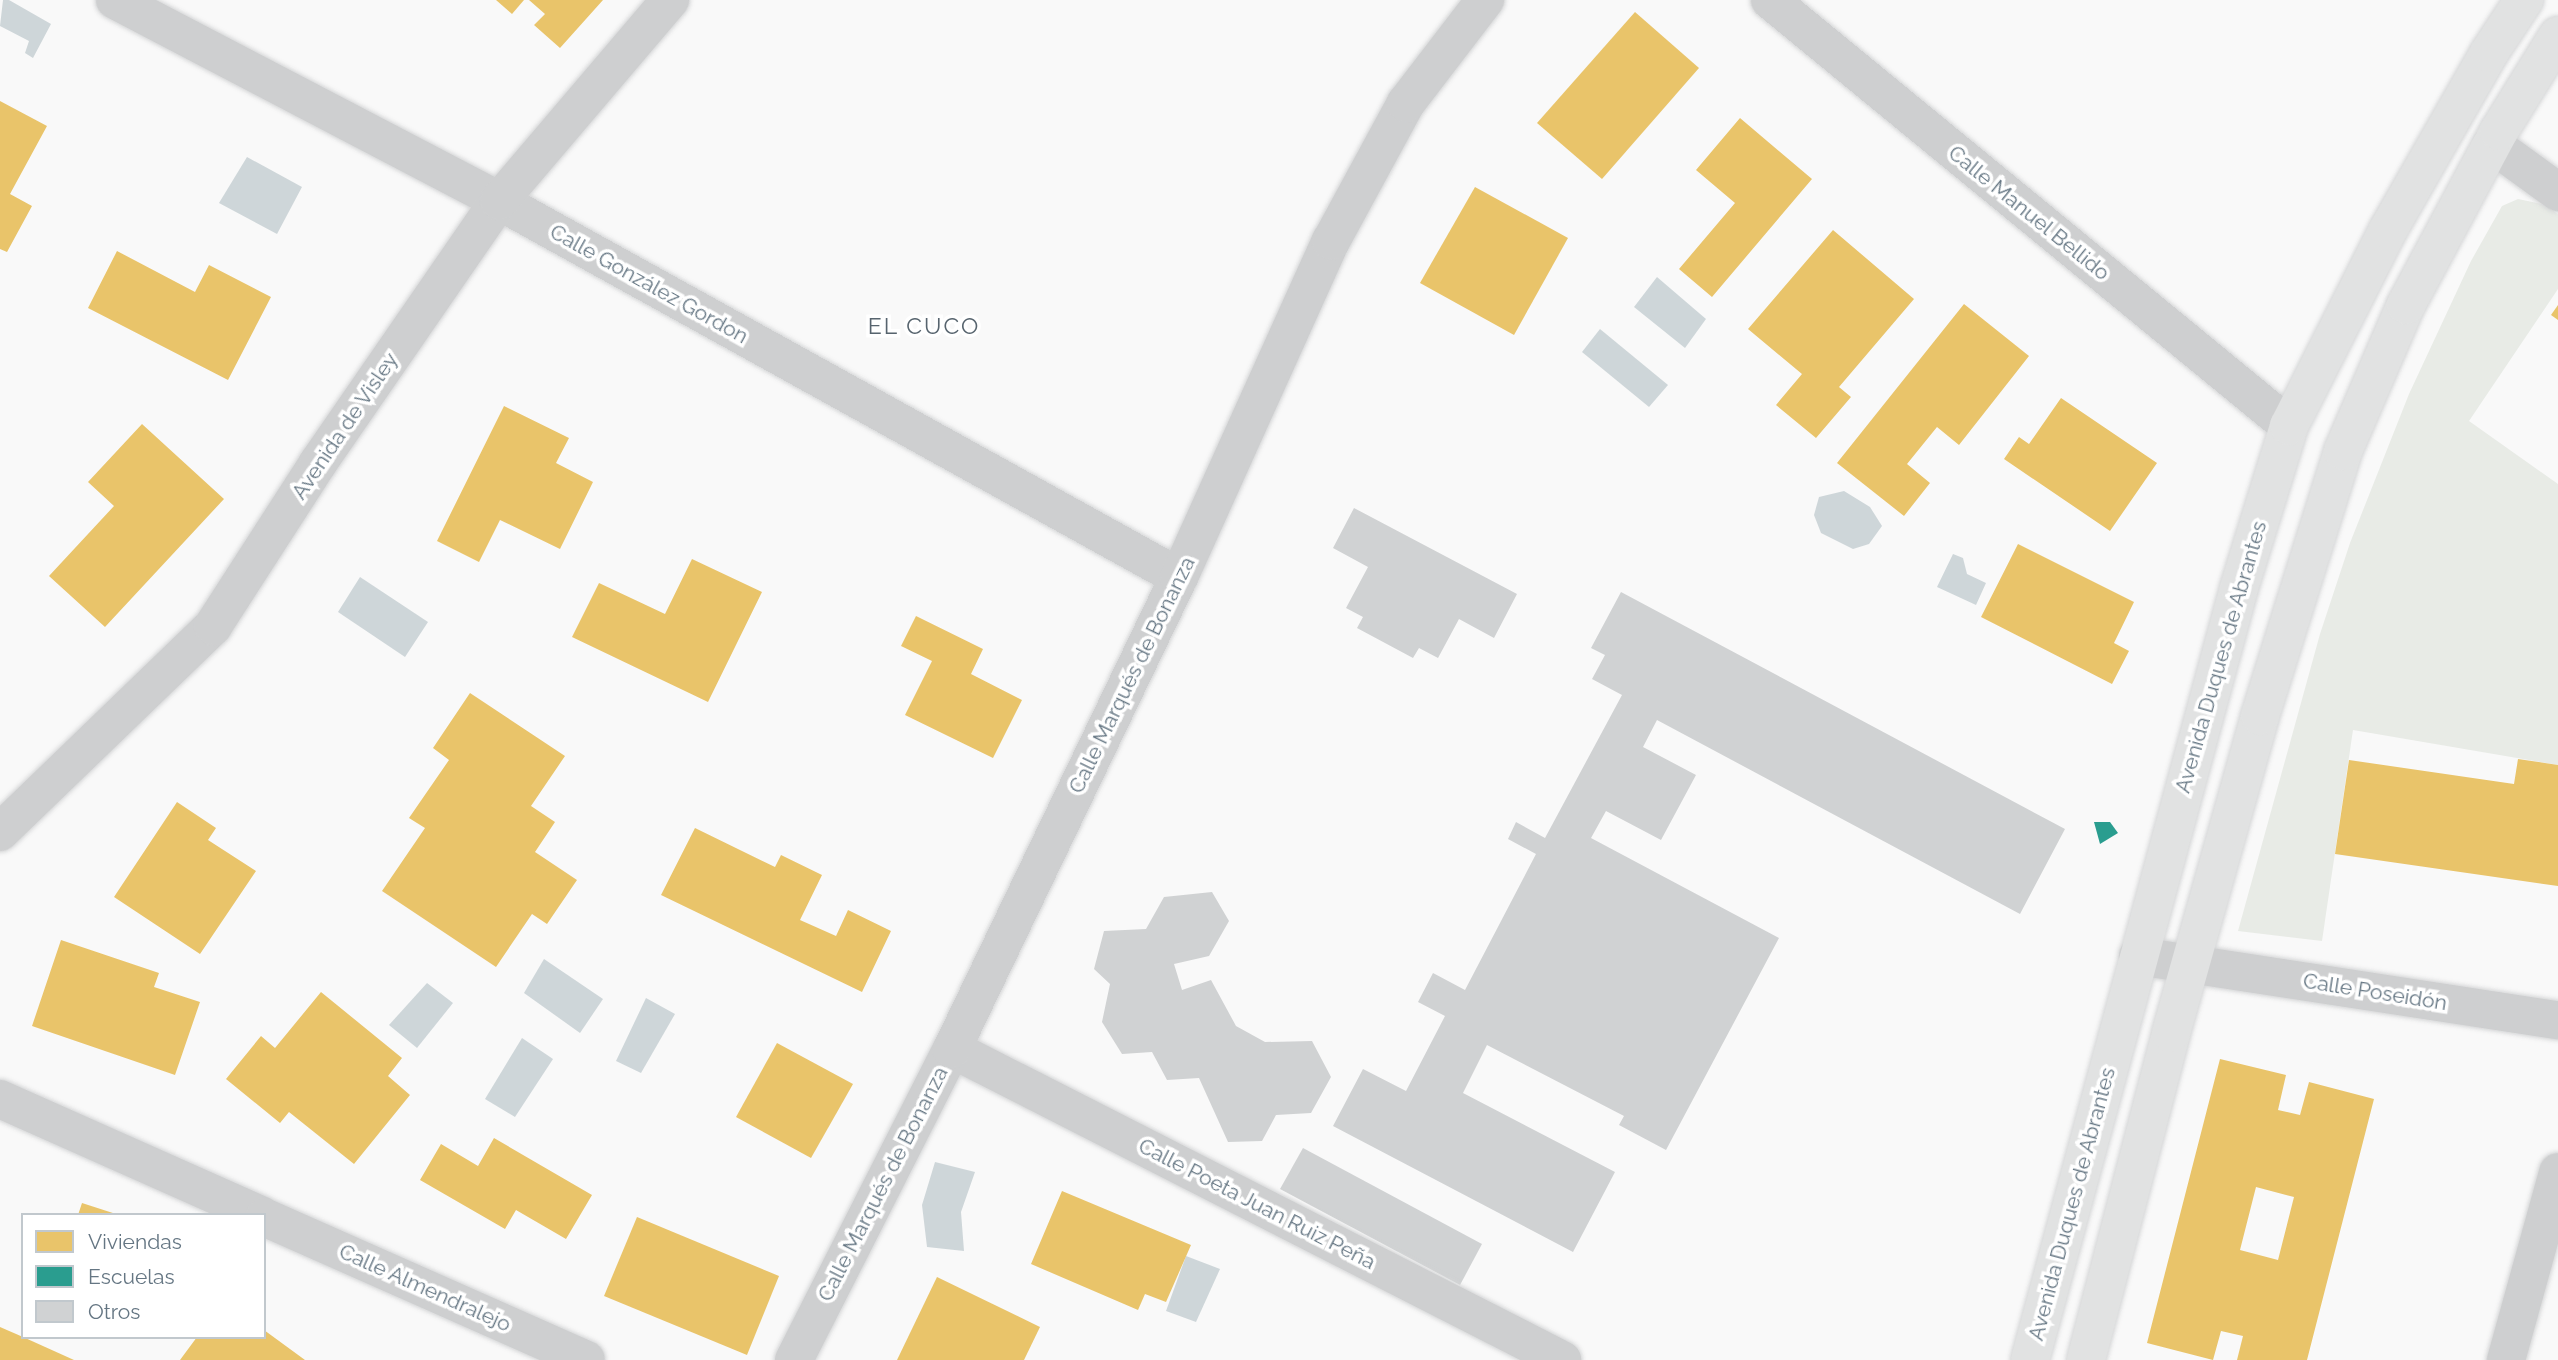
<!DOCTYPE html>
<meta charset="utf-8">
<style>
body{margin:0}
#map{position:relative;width:2558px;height:1360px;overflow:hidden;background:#f9f9f9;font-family:Raleway,sans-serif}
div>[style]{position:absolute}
.green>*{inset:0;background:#e8ebe6}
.water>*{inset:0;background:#ced6d9}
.homes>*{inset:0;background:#e9c46a}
.schools>*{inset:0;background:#2a9d8f}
.building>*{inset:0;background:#d0d2d3}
.roads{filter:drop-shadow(0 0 2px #d5d6d7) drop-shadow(0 0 2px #d5d6d7)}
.minor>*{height:38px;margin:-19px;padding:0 19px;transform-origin:19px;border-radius:19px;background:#cecfd0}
.major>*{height:38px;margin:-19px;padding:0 19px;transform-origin:19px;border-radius:19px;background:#e1e2e2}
span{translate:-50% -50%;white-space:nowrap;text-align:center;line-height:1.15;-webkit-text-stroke:7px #fff;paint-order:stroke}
.street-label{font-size:21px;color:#657683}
.neighbourhood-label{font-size:23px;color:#57646e;letter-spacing:2px}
.legend{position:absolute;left:21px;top:1213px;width:245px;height:126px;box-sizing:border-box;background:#fff;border:2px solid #c1c8cd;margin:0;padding:9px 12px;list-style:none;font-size:21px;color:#657683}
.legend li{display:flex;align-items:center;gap:14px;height:35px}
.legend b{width:35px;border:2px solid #c1c8cd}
</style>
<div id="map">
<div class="green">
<i style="clip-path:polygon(2518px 199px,2542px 204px,2558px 214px,2558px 289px,2469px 421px,2558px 484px,2558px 765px,2353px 730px,2322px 941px,2238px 931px,2320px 634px,2350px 543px,2409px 394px,2471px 261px,2502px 206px)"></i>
</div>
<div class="water">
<i style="clip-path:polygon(3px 0,9px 0,51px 24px,33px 58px,25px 53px,29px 41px,0 26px)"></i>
<i style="clip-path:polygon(247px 157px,302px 187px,277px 234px,219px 203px)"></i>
<i style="clip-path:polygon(1657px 277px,1706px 319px,1685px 348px,1634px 307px)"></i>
<i style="clip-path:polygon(1600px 329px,1668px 385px,1649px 407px,1582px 352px)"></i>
<i style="clip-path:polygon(1844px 491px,1870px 507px,1882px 526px,1869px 544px,1853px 549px,1821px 533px,1814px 515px,1819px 497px)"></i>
<i style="clip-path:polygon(1953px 554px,1963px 558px,1967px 574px,1986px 583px,1976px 605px,1937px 587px)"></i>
<i style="clip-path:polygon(360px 577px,428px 622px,405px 657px,338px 612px)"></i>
<i style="clip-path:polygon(544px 959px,603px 999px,580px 1033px,524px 993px)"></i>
<i style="clip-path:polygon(427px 983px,453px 1003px,417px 1048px,389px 1025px)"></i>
<i style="clip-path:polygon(646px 998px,675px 1014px,641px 1073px,616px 1061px)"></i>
<i style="clip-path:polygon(522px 1038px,553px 1059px,515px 1117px,485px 1099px)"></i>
<i style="clip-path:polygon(935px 1162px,975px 1172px,961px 1212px,964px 1251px,927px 1247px,922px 1205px)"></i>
<i style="clip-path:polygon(1186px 1256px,1220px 1269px,1196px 1322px,1166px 1311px)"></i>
</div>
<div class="homes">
<i style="clip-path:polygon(496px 0,524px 0,512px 14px)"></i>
<i style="clip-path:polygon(529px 0,603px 0,560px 48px,534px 25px,545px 14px)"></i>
<i style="clip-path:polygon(1635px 12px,1699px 68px,1602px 179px,1537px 123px)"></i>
<i style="clip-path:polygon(0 101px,47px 126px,10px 194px,32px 206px,7px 252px,0 249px)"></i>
<i style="clip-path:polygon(1740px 118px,1812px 179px,1712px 297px,1679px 269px,1735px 203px,1696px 170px)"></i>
<i style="clip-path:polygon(1475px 187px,1568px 238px,1514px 335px,1420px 283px)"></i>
<i style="clip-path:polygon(1833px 230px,1914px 299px,1839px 387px,1851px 397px,1816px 438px,1776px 405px,1802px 374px,1748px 329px)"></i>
<i style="clip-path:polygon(117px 251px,195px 292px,209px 265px,271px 297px,228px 380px,88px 308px)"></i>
<i style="clip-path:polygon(1964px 304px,2029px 356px,1959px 445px,1937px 427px,1907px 464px,1930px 483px,1904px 516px,1837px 463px)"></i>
<i style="clip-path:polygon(2558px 305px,2558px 320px,2551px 315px)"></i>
<i style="clip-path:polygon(2061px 398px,2157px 463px,2110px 531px,2004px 459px,2019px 437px,2029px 444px)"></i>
<i style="clip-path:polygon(504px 406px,569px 438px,556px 463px,593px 482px,560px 549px,500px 520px,479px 562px,437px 541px)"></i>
<i style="clip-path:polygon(142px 424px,224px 499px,105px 627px,49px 576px,114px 506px,88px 482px)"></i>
<i style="clip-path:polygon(2018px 544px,2134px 602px,2114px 643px,2129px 651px,2112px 684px,1981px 617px)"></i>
<i style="clip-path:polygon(692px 559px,762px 592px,708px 702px,572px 637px,599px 583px,665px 614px)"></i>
<i style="clip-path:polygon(916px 616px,983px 649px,971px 674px,1022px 700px,993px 758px,905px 715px,932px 661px,901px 646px)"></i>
<i style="clip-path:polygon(470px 693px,565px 756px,531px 806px,555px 822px,535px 852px,577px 880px,547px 924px,532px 914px,496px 967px,382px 891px,425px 828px,409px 818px,449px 760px,433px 748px)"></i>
<i style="clip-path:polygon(2518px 759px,2558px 765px,2558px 886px,2335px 854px,2349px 760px,2514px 784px)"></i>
<i style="clip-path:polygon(177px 802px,216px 828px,208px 840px,256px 871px,200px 954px,114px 897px)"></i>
<i style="clip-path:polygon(695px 828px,775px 867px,781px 855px,822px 875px,800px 920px,836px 936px,848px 910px,891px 931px,862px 992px,661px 895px)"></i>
<i style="clip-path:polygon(61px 940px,159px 973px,154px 987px,200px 1002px,175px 1075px,32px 1026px)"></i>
<i style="clip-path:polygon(321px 992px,402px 1058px,388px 1076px,410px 1095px,354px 1164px,289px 1112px,280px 1123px,226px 1079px,261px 1036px,275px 1048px)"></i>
<i style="clip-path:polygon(777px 1043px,853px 1084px,811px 1158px,736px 1117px)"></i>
<i style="clip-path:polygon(evenodd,2220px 1059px,2286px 1075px,2278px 1110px,2300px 1115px,2309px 1082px,2374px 1099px,2307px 1360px,2237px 1360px,2243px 1336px,2221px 1331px,2213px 1360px,2147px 1343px,2220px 1059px,2256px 1187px,2294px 1197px,2278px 1260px,2240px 1250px,2256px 1187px)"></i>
<i style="clip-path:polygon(494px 1138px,592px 1195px,566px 1239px,516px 1210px,505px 1229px,420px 1180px,441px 1144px,478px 1166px)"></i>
<i style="clip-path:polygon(1062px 1191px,1191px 1245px,1166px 1302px,1145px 1294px,1138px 1310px,1031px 1264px)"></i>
<i style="clip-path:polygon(82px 1203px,116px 1214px,115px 1215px,78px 1215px)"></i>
<i style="clip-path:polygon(637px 1217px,779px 1276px,747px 1355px,604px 1296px)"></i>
<i style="clip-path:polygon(937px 1277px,1040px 1327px,1024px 1360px,897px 1360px)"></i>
<i style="clip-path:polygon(0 1327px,23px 1337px,74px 1360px,0 1360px)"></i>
<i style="clip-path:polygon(264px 1330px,305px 1360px,180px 1360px,197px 1337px,264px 1337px)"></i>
</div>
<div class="schools">
<i style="clip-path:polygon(2094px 822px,2110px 822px,2118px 833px,2100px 844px)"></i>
</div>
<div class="building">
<i style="clip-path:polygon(1354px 508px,1517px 594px,1494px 638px,1459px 619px,1438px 658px,1419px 648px,1413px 658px,1357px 628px,1363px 617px,1346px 608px,1368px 567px,1333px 548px)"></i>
<i style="clip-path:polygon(1621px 592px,2065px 829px,2020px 914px,1657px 720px,1643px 747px,1696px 775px,1661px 840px,1606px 811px,1591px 838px,1779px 938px,1666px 1150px,1619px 1125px,1624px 1116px,1487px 1045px,1463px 1093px,1615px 1172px,1573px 1252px,1333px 1126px,1363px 1069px,1406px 1091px,1445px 1016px,1418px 1002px,1433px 973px,1465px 990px,1536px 854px,1508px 839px,1516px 822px,1545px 838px,1622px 695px,1592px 679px,1605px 655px,1591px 648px)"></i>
<i style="clip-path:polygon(1212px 892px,1229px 921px,1209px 956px,1174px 964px,1182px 990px,1211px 980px,1236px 1026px,1265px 1042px,1312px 1041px,1331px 1077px,1311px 1113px,1276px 1115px,1262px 1141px,1228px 1142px,1199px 1078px,1167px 1080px,1152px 1052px,1122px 1054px,1102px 1022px,1110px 984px,1094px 969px,1104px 931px,1146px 929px,1164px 897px)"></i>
<i style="clip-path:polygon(1303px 1148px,1482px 1244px,1460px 1285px,1280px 1189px)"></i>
</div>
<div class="roads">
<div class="minor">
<i style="left:115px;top:0;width:433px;rotate:27.6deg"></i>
<i style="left:499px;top:201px;width:777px;rotate:28.94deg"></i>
<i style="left:1770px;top:0;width:671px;rotate:39.38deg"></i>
<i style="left:2492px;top:144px;width:82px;rotate:36deg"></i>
<i style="left:0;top:832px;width:296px;rotate:-44deg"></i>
<i style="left:213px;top:626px;width:194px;rotate:-57.2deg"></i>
<i style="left:318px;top:463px;width:318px;rotate:-55.4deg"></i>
<i style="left:499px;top:201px;width:264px;rotate:-49.6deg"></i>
<i style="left:2138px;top:956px;width:425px;rotate:8.7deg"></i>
<i style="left:952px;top:1049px;width:685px;rotate:27.01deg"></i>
<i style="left:0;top:1099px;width:285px;rotate:24deg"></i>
<i style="left:264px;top:1217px;width:352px;rotate:23.9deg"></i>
<i style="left:794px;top:1360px;width:349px;rotate:-63.1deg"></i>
<i style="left:952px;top:1049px;width:524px;rotate:-64.32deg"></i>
<i style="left:1179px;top:577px;width:369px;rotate:-65.7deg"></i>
<i style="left:1331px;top:241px;width:157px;rotate:-61.5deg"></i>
<i style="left:1406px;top:103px;width:130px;rotate:-52.5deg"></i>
<i style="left:2506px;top:1360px;width:195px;rotate:-74.5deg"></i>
</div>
<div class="major">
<i style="left:2030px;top:1360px;width:800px;rotate:-74.85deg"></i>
<i style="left:2239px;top:588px;width:170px;rotate:-72.8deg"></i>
<i style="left:2289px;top:426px;width:220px;rotate:-63.2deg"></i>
<i style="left:2388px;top:230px;width:204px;rotate:-60.3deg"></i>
<i style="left:2489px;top:53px;width:64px;rotate:-56.6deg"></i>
<i style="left:2086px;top:1360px;width:338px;rotate:-75.4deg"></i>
<i style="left:2171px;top:1033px;width:329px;rotate:-74.3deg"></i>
<i style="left:2260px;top:716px;width:278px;rotate:-72.6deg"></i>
<i style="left:2343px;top:451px;width:159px;rotate:-66.7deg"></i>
<i style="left:2406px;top:305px;width:197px;rotate:-61.9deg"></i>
<i style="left:2499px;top:131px;width:112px;rotate:-58.2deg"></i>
</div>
</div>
<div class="street-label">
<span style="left:2029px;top:213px;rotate:39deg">Calle Manuel Bellido</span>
<span style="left:649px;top:284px;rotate:29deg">Calle González Gordon</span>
<span style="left:345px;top:426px;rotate:-56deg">Avenida de Visley</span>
<span style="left:2221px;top:657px;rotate:-74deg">Avenida Duques de Abrantes</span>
<span style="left:1132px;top:675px;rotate:-64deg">Calle Marqués de Bonanza</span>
<span style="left:2375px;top:992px;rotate:9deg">Calle Poseidón</span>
<span style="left:883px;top:1184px;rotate:-63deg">Calle Marqués de Bonanza</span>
<span style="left:1257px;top:1204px;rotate:27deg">Calle Poeta Juan Ruiz Peña</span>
<span style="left:2072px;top:1204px;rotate:-75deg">Avenida Duques de Abrantes</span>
<span style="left:425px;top:1288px;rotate:24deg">Calle Almendralejo</span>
</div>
<div class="neighbourhood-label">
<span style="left:924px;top:326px">EL CUCO</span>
</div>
<ul class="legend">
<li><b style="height:19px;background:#e9c46a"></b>Viviendas</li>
<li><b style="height:19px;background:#2a9d8f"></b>Escuelas</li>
<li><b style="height:19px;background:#d0d2d3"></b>Otros</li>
</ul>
</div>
